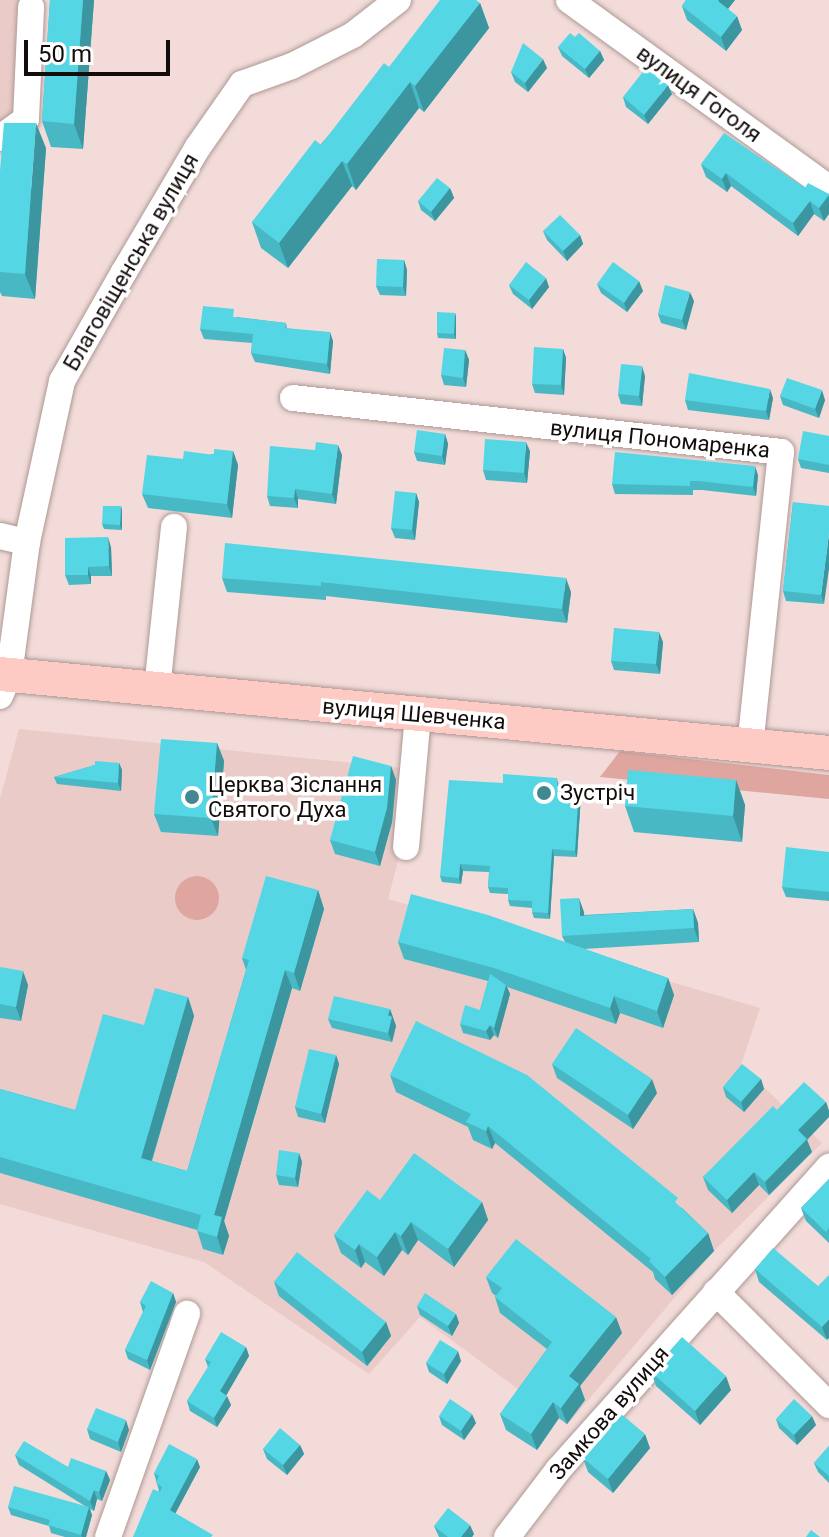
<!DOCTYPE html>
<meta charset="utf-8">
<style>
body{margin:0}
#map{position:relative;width:829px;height:1537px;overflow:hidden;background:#f2dbd8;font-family:Roboto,sans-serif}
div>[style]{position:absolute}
.built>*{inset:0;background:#eacbc7}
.green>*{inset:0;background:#dfa69f}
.round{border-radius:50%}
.roads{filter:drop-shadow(0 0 2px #ad9895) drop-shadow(0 0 2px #ad9895)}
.minor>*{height:26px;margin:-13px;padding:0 13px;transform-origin:13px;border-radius:13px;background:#fff}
.major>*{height:34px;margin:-17px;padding:0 17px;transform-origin:17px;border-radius:17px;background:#fecac4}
.wall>*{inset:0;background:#48b8c5}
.shaded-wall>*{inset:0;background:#3b96a0}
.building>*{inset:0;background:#54d6e5}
.dots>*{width:22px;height:22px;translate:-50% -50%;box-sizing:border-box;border:4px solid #fff;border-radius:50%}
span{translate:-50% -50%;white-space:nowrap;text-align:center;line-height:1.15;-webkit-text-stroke:7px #fff;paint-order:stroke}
.street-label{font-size:22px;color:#130c0b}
.poi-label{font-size:22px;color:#130c0b}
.left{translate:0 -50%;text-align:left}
.scale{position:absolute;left:24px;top:40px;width:146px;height:36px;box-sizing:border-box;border:4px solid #130c0b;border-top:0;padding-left:10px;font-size:24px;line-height:28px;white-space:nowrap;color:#130c0b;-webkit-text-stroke:6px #fff;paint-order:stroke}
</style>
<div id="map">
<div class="built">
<i style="clip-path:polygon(0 0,39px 0,9px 140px,0 139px)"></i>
<i style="clip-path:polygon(19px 729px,422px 770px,388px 899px,760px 1008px,741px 1065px,822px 1143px,714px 1251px,567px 1425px,420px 1317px,369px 1374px,204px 1262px,0 1204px,0 799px)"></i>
</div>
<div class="green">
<i style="clip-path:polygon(620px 751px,829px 775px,829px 799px,600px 777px)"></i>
<i class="round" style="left:175px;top:876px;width:44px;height:44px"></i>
</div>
<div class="roads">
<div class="minor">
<i style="left:569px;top:0;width:321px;rotate:35.9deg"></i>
<i style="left:0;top:138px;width:32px;rotate:-36deg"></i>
<i style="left:26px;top:119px;width:112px;rotate:-87.4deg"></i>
<i style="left:293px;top:398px;width:491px;rotate:6.3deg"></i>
<i style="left:781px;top:452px;width:295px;rotate:96deg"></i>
<i style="left:0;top:536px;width:28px;rotate:13deg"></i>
<i style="left:157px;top:689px;width:163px;rotate:-84deg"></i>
<i style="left:0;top:696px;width:23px;rotate:-67deg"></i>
<i style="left:9px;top:675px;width:134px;rotate:-82.3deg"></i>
<i style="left:27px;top:542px;width:165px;rotate:-77.7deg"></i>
<i style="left:62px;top:381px;width:125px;rotate:-60.4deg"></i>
<i style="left:124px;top:272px;width:145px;rotate:-59.4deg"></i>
<i style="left:198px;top:147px;width:77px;rotate:-55.1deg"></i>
<i style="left:242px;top:84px;width:53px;rotate:-19.8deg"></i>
<i style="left:292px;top:66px;width:68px;rotate:-26.9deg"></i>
<i style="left:353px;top:35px;width:57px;rotate:-37.9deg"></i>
<i style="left:406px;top:847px;width:134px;rotate:-84.8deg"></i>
<i style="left:716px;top:1292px;width:160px;rotate:45deg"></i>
<i style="left:108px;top:1537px;width:237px;rotate:-70.5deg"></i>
<i style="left:507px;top:1537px;width:84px;rotate:-52.7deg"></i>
<i style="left:558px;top:1470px;width:407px;rotate:-48.2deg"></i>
</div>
<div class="major">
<i style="left:0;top:674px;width:833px;rotate:5.44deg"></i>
</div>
</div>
<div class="wall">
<i style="clip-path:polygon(50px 0,94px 0,83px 149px,51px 147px,42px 121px)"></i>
<i style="clip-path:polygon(686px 0,735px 0,728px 9px,742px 30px,726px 51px,687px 20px,682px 6px)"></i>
<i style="clip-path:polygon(480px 3px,489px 28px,424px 112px,419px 108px,356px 190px,352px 186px,288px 268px,261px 248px,252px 222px,389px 67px)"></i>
<i style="clip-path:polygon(575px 37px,600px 51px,604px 60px,589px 78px,562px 56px,558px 47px)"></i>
<i style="clip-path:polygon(547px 68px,528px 92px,515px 82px,511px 72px)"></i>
<i style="clip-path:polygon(672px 94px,648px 124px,626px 107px,623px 97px)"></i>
<i style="clip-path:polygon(46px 148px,35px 299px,2px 296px,0 292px,0 272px)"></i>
<i style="clip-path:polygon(701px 164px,829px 194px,824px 221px,814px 214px,798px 236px,731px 186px,727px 192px,706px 177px)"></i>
<i style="clip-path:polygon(450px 188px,454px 198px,435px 221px,421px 210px,418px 201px)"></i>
<i style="clip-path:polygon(543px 231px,580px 235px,583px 244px,567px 261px,547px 240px)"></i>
<i style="clip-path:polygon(404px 260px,407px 270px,406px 296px,380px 295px,376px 286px)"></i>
<i style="clip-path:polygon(597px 284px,643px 291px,627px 312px,601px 293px)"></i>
<i style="clip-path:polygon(509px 285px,549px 287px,532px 309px,513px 294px)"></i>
<i style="clip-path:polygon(694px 301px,686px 330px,661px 323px,658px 314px)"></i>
<i style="clip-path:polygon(455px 313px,456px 317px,456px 339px,438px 338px,437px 333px)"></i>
<i style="clip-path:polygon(237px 317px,286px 323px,287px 328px,333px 341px,330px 374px,255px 362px,251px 353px,252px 343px,204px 339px,200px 329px)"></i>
<i style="clip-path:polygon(563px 349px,566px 358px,564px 395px,535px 393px,532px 384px)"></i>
<i style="clip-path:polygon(465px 350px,469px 360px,466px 387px,444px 385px,441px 375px)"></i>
<i style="clip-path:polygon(645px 376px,642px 406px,621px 404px,618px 394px)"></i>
<i style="clip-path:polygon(780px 396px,825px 400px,819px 418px,783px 405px)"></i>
<i style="clip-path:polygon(773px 398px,769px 420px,688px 410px,685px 400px)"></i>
<i style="clip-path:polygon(445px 434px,448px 444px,445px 465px,417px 461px,414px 452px)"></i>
<i style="clip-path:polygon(829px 436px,829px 473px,801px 468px,798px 459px)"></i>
<i style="clip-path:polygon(233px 451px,238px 465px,232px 518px,148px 508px,142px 494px,183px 459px)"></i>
<i style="clip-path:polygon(530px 451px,527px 483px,486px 480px,483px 470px)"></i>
<i style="clip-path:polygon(342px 455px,336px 504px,298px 499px,298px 508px,270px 506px,267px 496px)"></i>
<i style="clip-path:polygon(758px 475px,756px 496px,702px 490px,693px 490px,693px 495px,615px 494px,612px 484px)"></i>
<i style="clip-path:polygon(416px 493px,419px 502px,415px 540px,395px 538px,391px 528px)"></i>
<i style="clip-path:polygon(793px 502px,824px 604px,786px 601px,783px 591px)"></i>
<i style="clip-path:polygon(121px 506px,122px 511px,122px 530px,104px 529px,102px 524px)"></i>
<i style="clip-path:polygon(111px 547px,112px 576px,91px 576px,91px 584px,69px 585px,65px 575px)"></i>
<i style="clip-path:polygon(222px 578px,571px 592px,567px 623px,326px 596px,326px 600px,227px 592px)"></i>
<i style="clip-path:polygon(663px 642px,660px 674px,614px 670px,611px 661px)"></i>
<i style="clip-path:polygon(217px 743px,224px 761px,218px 836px,161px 832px,154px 814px)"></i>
<i style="clip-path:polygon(119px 763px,122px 770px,121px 791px,57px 784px,54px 777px,95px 765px)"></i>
<i style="clip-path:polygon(391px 766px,396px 780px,392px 822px,380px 866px,335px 854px,330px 840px)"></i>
<i style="clip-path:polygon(557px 778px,559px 786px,579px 787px,581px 794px,577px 857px,554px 856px,550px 919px,534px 918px,532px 912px,532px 908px,510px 906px,508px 900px,508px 894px,490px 893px,488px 887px,489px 872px,463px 871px,461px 884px,442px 882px,440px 876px,503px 783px)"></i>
<i style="clip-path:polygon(736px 780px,745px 805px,742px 842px,634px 832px,625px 806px)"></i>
<i style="clip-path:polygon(829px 852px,829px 901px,786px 897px,782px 887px)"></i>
<i style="clip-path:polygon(318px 890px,324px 909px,300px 991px,292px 988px,224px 1221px,229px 1236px,223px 1255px,203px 1249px,197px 1230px,0 1173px,0 1089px,75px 1110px,144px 1025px,188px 997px,194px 1016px,152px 1161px,187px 1171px,246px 970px,242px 958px)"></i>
<i style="clip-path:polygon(693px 909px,698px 923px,699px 942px,584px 949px,668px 978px,674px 995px,663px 1028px,620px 1013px,616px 1024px,507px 987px,510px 994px,498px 1038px,494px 1035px,490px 1040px,463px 1033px,460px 1024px,480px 1010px,488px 981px,404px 959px,398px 942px,565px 942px,562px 936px,584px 912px,584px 915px)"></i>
<i style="clip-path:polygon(0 967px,28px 985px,21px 1021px,0 1018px)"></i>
<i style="clip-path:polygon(390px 1009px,396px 1026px,392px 1042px,332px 1028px,328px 1019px)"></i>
<i style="clip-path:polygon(336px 1055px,339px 1064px,325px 1123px,298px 1117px,295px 1107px)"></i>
<i style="clip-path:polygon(552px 1064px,657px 1093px,633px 1129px,557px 1078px)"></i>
<i style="clip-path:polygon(390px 1075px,682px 1208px,708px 1233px,714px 1251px,672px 1295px,655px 1279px,653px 1272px,495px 1143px,492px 1149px,473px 1140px,468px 1127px,396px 1092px)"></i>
<i style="clip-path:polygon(761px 1079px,764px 1089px,744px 1112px,726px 1097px,723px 1087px)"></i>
<i style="clip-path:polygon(826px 1102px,829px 1111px,807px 1140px,812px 1152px,769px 1195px,759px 1185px,732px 1213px,708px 1190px,703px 1177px,777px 1110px)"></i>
<i style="clip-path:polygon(299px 1153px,302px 1162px,298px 1187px,279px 1185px,276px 1175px)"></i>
<i style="clip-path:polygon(829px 1179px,829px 1243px,806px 1221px,801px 1208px)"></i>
<i style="clip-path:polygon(380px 1200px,482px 1202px,488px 1220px,454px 1267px,418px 1240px,408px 1255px,402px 1250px,384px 1276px,365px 1262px,361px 1268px,341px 1253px,334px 1235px)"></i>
<i style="clip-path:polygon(755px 1269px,818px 1286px,827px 1340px,759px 1282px)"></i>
<i style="clip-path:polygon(486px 1277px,622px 1333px,580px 1386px,585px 1400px,567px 1424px,559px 1418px,537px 1450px,506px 1430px,500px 1414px,547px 1349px,500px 1313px,495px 1297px,496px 1296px,492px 1293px)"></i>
<i style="clip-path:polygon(274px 1282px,386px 1322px,391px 1336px,367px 1366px,279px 1296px)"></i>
<i style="clip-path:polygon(173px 1293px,176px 1302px,150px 1370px,128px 1359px,125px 1350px,143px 1312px,140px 1302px)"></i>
<i style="clip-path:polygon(417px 1306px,456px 1314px,459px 1323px,452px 1336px,420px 1315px)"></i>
<i style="clip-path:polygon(246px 1347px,249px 1356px,226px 1395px,231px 1405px,217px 1427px,190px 1411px,187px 1401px,208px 1367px,205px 1359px)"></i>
<i style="clip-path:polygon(461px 1361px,447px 1384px,429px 1372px,426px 1363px)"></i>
<i style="clip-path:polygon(651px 1372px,731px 1390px,700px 1425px,656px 1386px)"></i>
<i style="clip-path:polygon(439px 1416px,476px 1423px,464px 1440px,442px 1425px)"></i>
<i style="clip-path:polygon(776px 1419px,816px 1425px,797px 1445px,779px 1428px)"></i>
<i style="clip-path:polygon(87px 1429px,129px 1430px,121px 1452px,90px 1439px)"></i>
<i style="clip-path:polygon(300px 1445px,304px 1454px,287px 1475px,267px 1459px,263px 1449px)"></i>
<i style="clip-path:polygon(829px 1446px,829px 1483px,818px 1472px,814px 1463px)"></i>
<i style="clip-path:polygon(650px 1448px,613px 1493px,588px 1472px,583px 1458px)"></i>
<i style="clip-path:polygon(15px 1455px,68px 1467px,106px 1471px,110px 1480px,102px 1501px,97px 1499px,94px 1511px,90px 1509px,92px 1515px,86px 1537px,65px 1537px,51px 1533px,49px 1526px,11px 1515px,8px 1507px,85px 1506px,19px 1465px)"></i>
<i style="clip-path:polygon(200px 1467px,175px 1513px,133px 1537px,159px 1491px,154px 1473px)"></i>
<i style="clip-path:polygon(434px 1526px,474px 1534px,472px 1537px,439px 1537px)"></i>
</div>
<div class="shaded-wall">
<i style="clip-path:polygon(83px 0,94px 0,83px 149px,74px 124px)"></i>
<i style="clip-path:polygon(719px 0,735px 0,723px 15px,718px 1px)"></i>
<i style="clip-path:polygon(480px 3px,489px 28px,424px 112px,415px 86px)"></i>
<i style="clip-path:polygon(737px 16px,742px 30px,726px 51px,721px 37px)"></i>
<i style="clip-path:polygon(600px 51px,604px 60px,589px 78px,585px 69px)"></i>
<i style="clip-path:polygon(543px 59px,547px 68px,528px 92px,525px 83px)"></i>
<i style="clip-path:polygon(410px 82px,419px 108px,356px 190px,347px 164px)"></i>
<i style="clip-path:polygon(668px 85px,672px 94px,648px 124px,644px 115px)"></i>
<i style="clip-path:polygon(36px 123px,46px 148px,35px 299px,25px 274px)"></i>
<i style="clip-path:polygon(342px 161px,352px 186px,288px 268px,279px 243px)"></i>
<i style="clip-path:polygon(726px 173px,731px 186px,727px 192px,722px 179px)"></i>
<i style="clip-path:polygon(450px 188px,454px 198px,435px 221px,431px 212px)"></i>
<i style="clip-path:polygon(829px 195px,829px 214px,824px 221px,819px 208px)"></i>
<i style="clip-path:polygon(810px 201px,814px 214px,798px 236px,793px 223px)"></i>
<i style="clip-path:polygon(580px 235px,583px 244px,567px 261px,563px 251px)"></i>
<i style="clip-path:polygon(404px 260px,407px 270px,406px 296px,403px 287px)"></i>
<i style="clip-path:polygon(546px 278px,549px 287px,532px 309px,529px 300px)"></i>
<i style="clip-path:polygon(639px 281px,643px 291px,627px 312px,624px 303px)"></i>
<i style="clip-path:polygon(690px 292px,694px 301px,686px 330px,682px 320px)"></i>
<i style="clip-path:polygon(455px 313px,456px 317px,456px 339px,454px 334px)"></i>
<i style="clip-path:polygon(330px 332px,333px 341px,330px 374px,327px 364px)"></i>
<i style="clip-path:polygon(563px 349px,566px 358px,564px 395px,561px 385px)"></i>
<i style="clip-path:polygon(465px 350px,469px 360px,466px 387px,463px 378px)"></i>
<i style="clip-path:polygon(642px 366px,645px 376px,642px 406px,639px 396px)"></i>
<i style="clip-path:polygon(770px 389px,773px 398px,769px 420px,766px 411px)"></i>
<i style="clip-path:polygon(822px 390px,825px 400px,819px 418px,815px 409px)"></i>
<i style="clip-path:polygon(445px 434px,448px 444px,445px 465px,442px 456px)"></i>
<i style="clip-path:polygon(526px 442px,530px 451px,527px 483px,524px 473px)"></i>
<i style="clip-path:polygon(338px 445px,342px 455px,336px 504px,332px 494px)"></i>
<i style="clip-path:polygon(233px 451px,238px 465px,232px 518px,227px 504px)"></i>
<i style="clip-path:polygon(755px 466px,758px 475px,756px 496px,753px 487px)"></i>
<i style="clip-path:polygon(295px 489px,298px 499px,298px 508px,294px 498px)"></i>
<i style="clip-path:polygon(416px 493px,419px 502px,415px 540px,412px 530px)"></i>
<i style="clip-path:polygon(121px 506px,122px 511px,122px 530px,120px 525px)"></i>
<i style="clip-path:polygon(829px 534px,829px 569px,824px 604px,821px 595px)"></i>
<i style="clip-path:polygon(108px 537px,111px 547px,112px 576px,109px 566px)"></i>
<i style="clip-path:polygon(88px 567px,91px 576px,91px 584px,88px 575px)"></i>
<i style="clip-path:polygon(566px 578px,571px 592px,567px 623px,562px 609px)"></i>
<i style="clip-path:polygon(659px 632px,663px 642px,660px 674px,656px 664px)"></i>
<i style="clip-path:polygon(217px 743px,224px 761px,218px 836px,211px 818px)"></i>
<i style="clip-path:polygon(119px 763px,122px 770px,121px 791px,118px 783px)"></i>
<i style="clip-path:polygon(391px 766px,396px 780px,392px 822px,380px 866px,375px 852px)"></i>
<i style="clip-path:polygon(736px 780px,745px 805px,742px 842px,733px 816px)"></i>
<i style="clip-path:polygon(579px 787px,581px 794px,577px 857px,575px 851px)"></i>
<i style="clip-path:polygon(552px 849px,554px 856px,550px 919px,548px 913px)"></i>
<i style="clip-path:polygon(460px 864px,463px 871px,461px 884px,459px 878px)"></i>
<i style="clip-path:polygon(318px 890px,324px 909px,300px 991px,294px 973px)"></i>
<i style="clip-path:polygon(579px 898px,584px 912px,585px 930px,580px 916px)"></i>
<i style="clip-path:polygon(693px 909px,698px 923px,699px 942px,694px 928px)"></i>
<i style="clip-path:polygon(285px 970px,292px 988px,224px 1221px,229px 1236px,223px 1255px,217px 1237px,214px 1215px)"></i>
<i style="clip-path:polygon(23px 971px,28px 985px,21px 1021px,16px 1007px)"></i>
<i style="clip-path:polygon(668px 978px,674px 995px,663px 1028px,657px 1011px)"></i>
<i style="clip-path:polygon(506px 985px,510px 994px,498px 1038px,494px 1028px)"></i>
<i style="clip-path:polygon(614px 996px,620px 1013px,616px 1024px,610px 1008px)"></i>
<i style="clip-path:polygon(188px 997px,194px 1016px,147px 1176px,141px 1158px)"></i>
<i style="clip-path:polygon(390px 1009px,396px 1026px,392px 1042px,388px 1033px,388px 1015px)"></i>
<i style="clip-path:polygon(490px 1025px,494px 1035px,490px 1040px,486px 1031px)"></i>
<i style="clip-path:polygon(336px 1055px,339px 1064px,325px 1123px,321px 1114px)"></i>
<i style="clip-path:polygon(652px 1079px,657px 1093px,633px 1129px,628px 1115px)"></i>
<i style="clip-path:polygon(761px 1079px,764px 1089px,744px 1112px,741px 1102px)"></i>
<i style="clip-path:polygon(826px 1102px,829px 1111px,829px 1117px,807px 1140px,812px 1152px,769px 1195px,765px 1182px,798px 1130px)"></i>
<i style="clip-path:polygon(488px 1126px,495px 1143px,492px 1149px,486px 1131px)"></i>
<i style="clip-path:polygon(299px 1153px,302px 1162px,298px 1187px,295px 1178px)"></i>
<i style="clip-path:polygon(754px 1172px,759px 1185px,732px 1213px,727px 1200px)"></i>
<i style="clip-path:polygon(482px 1202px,488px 1220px,454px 1267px,448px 1249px)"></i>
<i style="clip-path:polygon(411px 1222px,418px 1240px,408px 1255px,401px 1236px)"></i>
<i style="clip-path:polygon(395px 1232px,402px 1250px,384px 1276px,377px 1257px)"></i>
<i style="clip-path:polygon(708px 1233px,714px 1251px,672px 1295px,665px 1277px)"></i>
<i style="clip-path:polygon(359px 1244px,365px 1262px,361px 1268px,355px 1250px)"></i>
<i style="clip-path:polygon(173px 1293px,176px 1302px,150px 1370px,147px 1360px)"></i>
<i style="clip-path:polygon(456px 1314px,459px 1323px,452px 1336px,448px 1326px)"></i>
<i style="clip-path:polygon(616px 1317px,622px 1333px,580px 1386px,585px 1400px,567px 1424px,561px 1408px,569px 1376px)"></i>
<i style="clip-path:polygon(829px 1319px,829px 1338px,827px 1340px,822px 1327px)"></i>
<i style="clip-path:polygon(386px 1322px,391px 1336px,367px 1366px,362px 1352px)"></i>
<i style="clip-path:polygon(246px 1347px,249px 1356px,223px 1401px,220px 1391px)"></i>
<i style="clip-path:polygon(458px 1351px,461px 1361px,447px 1384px,444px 1374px)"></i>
<i style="clip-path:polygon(726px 1376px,731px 1390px,700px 1425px,695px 1411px)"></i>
<i style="clip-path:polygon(227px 1396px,231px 1405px,217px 1427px,214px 1418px)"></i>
<i style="clip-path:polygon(553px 1402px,559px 1418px,537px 1450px,531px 1434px)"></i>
<i style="clip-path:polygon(472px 1414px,476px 1423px,464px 1440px,461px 1431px)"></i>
<i style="clip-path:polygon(812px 1416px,816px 1425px,797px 1445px,794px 1435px)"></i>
<i style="clip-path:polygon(126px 1420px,129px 1430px,121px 1452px,118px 1442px)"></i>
<i style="clip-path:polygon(645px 1434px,650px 1448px,613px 1493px,608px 1479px)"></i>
<i style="clip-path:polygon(300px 1445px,304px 1454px,287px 1475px,283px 1465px)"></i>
<i style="clip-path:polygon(197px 1459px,200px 1467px,173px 1518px,170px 1510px)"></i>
<i style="clip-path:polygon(106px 1471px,110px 1480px,102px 1501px,99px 1492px)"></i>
<i style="clip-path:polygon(94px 1490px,97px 1499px,94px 1511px,90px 1501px)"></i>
<i style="clip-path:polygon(89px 1507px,92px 1515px,86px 1537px,82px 1537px,81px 1535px)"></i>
<i style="clip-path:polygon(470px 1525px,474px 1534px,472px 1537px,461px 1537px)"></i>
</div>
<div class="building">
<i style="clip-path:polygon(50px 0,83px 0,74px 124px,42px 121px)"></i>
<i style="clip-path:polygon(440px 0,476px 0,480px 3px,415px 86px,410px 82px,347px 164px,342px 161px,279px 243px,252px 222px,315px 140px,321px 145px,384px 63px,389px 67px)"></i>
<i style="clip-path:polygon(686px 0,719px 0,718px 1px,737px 16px,721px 37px,682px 6px)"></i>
<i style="clip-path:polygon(570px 33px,575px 37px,579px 33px,600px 51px,585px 69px,558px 47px)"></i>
<i style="clip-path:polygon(523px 43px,543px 59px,525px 83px,511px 72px)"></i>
<i style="clip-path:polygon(646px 68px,668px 85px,644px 115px,623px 97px)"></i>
<i style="clip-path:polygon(4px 123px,36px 123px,25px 274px,0 272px,0 171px)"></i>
<i style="clip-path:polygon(724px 133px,805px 188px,808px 183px,829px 194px,829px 195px,819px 208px,810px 201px,793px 223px,726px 173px,722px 179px,701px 164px)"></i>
<i style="clip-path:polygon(437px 178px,450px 188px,431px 212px,418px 201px)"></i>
<i style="clip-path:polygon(560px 215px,580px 235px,563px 251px,543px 231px)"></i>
<i style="clip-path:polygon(377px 259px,404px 260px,403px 287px,376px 286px)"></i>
<i style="clip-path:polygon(526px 262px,546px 278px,529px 300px,509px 285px)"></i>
<i style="clip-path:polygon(613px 262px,639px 281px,624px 303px,597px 284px)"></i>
<i style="clip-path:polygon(665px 285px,690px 292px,682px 320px,658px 314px)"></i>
<i style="clip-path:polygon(203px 306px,234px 309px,233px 317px,286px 323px,285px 328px,330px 332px,327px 364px,251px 353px,253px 334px,200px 329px)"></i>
<i style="clip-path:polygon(437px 312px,455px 313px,454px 334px,437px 333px)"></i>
<i style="clip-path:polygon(534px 347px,563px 349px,561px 385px,532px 384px)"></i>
<i style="clip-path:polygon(444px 348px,465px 350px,463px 378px,441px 375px)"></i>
<i style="clip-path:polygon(621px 364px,642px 366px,639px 396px,618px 394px)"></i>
<i style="clip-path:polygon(689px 373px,770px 389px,766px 411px,685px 400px)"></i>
<i style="clip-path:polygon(787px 378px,822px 390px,815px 409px,780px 396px)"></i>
<i style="clip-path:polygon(417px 430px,445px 434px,442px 456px,414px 452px)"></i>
<i style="clip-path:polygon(803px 431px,829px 436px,829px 465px,798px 459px)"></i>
<i style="clip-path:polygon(485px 439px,526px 442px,524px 473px,483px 470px)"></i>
<i style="clip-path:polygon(316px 442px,338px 445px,332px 494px,295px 489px,294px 498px,267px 496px,270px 446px,315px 450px)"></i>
<i style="clip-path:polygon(214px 449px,233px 451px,227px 504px,142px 494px,147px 455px,183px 459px,184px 451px,214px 455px)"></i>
<i style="clip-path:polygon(615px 452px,755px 466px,753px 487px,698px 481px,690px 481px,690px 486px,612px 484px)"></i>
<i style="clip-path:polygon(395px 491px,416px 493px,412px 530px,391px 528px)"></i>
<i style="clip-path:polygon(793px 502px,829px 506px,829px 534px,821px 595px,783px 591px)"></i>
<i style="clip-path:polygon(103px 506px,121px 506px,120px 525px,102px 524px)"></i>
<i style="clip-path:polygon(108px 537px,109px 566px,88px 567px,88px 575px,65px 575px,65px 538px)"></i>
<i style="clip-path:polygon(225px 543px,566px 578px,562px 609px,321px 582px,321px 586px,222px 578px)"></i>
<i style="clip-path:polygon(614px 628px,659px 632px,656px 664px,611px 661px)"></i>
<i style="clip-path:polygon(161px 739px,217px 743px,211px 818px,154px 814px)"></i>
<i style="clip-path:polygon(353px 756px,391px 766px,387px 808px,375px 852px,330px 840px)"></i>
<i style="clip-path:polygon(95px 761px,119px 763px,118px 783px,54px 777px,95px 765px)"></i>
<i style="clip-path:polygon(628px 770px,736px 780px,733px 816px,625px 806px)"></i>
<i style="clip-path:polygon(503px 774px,557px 778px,557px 786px,579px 787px,575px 851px,552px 849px,548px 913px,532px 912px,532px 901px,508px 900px,508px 888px,488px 887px,490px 866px,460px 864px,459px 878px,440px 876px,449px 780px,503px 783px)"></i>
<i style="clip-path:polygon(786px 847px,829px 852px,829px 892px,782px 887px)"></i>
<i style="clip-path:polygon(266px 876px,318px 890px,294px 973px,285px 970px,214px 1215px,222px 1217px,217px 1237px,197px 1231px,201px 1215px,0 1157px,0 1089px,75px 1110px,103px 1014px,144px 1025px,155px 988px,188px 997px,141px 1158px,187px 1171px,249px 960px,242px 958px)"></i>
<i style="clip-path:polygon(411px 894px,488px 915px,668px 978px,657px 1011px,614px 996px,610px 1008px,494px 968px,398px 942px)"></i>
<i style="clip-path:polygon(579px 898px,580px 916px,693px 909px,694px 928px,562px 936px,560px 899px)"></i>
<i style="clip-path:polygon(0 967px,23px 971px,16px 1007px,0 1004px)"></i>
<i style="clip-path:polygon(490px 974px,506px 985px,494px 1028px,490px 1025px,486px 1031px,460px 1024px,465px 1005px,480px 1010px)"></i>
<i style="clip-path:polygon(334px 996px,390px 1009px,388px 1015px,392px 1017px,388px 1033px,328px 1019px)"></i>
<i style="clip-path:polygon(416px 1021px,527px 1075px,678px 1198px,675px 1202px,708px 1233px,665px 1277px,649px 1261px,651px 1259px,488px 1126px,486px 1131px,466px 1122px,471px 1114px,390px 1075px)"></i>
<i style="clip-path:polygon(576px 1028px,652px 1079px,628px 1115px,552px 1064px)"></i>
<i style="clip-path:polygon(309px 1049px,336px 1055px,321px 1114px,295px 1107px)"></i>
<i style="clip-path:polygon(742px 1064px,761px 1079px,741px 1102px,723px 1087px)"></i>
<i style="clip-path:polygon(804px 1082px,826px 1102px,798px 1130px,807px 1139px,765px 1182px,754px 1172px,727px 1200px,703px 1177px,773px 1106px,777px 1110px)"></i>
<i style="clip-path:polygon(279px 1150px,299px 1153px,295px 1178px,276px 1175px)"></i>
<i style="clip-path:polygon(414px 1153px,482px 1202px,448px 1249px,411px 1222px,401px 1236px,395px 1232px,377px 1257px,359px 1244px,355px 1250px,334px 1235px,367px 1190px,380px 1200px)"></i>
<i style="clip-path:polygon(829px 1179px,829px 1228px,826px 1232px,801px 1208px)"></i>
<i style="clip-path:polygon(516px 1239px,616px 1317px,569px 1376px,579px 1384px,561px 1408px,553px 1402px,531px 1434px,500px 1414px,552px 1342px,495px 1297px,502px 1288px,486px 1277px)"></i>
<i style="clip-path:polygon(773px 1248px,818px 1286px,829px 1275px,829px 1319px,822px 1327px,755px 1269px)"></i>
<i style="clip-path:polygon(297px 1252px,386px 1322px,362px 1352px,274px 1282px)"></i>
<i style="clip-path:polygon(151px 1281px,173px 1293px,147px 1360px,125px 1350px,146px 1306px,140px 1302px)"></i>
<i style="clip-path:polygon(425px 1293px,456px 1314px,448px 1326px,417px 1306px)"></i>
<i style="clip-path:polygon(221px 1332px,246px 1347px,220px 1391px,227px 1396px,214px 1418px,187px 1401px,211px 1362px,205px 1359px)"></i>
<i style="clip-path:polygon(682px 1337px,726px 1376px,695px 1411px,651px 1372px)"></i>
<i style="clip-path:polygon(440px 1340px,458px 1351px,444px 1374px,426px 1363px)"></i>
<i style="clip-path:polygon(450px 1399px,472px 1414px,461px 1431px,439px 1416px)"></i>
<i style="clip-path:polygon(794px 1399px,812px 1416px,794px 1435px,776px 1419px)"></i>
<i style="clip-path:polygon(96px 1408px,126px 1420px,118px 1442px,87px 1429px)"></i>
<i style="clip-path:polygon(620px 1413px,645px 1434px,608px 1479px,583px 1458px)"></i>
<i style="clip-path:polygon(280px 1428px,300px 1445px,283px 1465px,263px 1449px)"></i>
<i style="clip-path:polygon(24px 1441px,68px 1467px,71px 1458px,106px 1471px,99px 1492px,94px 1490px,90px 1501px,15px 1455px)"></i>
<i style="clip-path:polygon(169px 1444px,197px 1459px,170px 1510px,213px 1535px,211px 1537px,133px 1537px,153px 1489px,160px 1492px,162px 1487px,156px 1483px,159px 1476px,154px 1473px)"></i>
<i style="clip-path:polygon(829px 1446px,829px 1476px,814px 1463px)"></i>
<i style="clip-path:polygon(14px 1486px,89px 1507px,81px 1535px,48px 1525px,50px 1520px,8px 1507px)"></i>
<i style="clip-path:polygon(448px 1508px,470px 1525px,461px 1537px,448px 1537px,434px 1526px)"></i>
<i style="clip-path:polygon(811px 1530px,820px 1537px,806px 1537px)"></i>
</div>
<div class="dots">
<i style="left:544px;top:793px;background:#418890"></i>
<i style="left:192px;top:797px;background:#418890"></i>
</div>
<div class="street-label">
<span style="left:699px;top:94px;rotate:36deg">вулиця Гоголя</span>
<span style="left:131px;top:262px;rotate:-60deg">Благовіщенська вулиця</span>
<span style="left:660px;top:439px;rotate:6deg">вулиця Пономаренка</span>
<span style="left:414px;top:714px;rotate:5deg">вулиця Шевченка</span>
<span style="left:609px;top:1413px;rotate:-49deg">Замкова вулиця</span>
</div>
<div class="poi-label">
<span class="left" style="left:208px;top:797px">Церква Зіслання<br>Святого Духа</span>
<span class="left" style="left:560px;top:793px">Зустріч</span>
</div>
<div class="scale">50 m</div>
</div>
